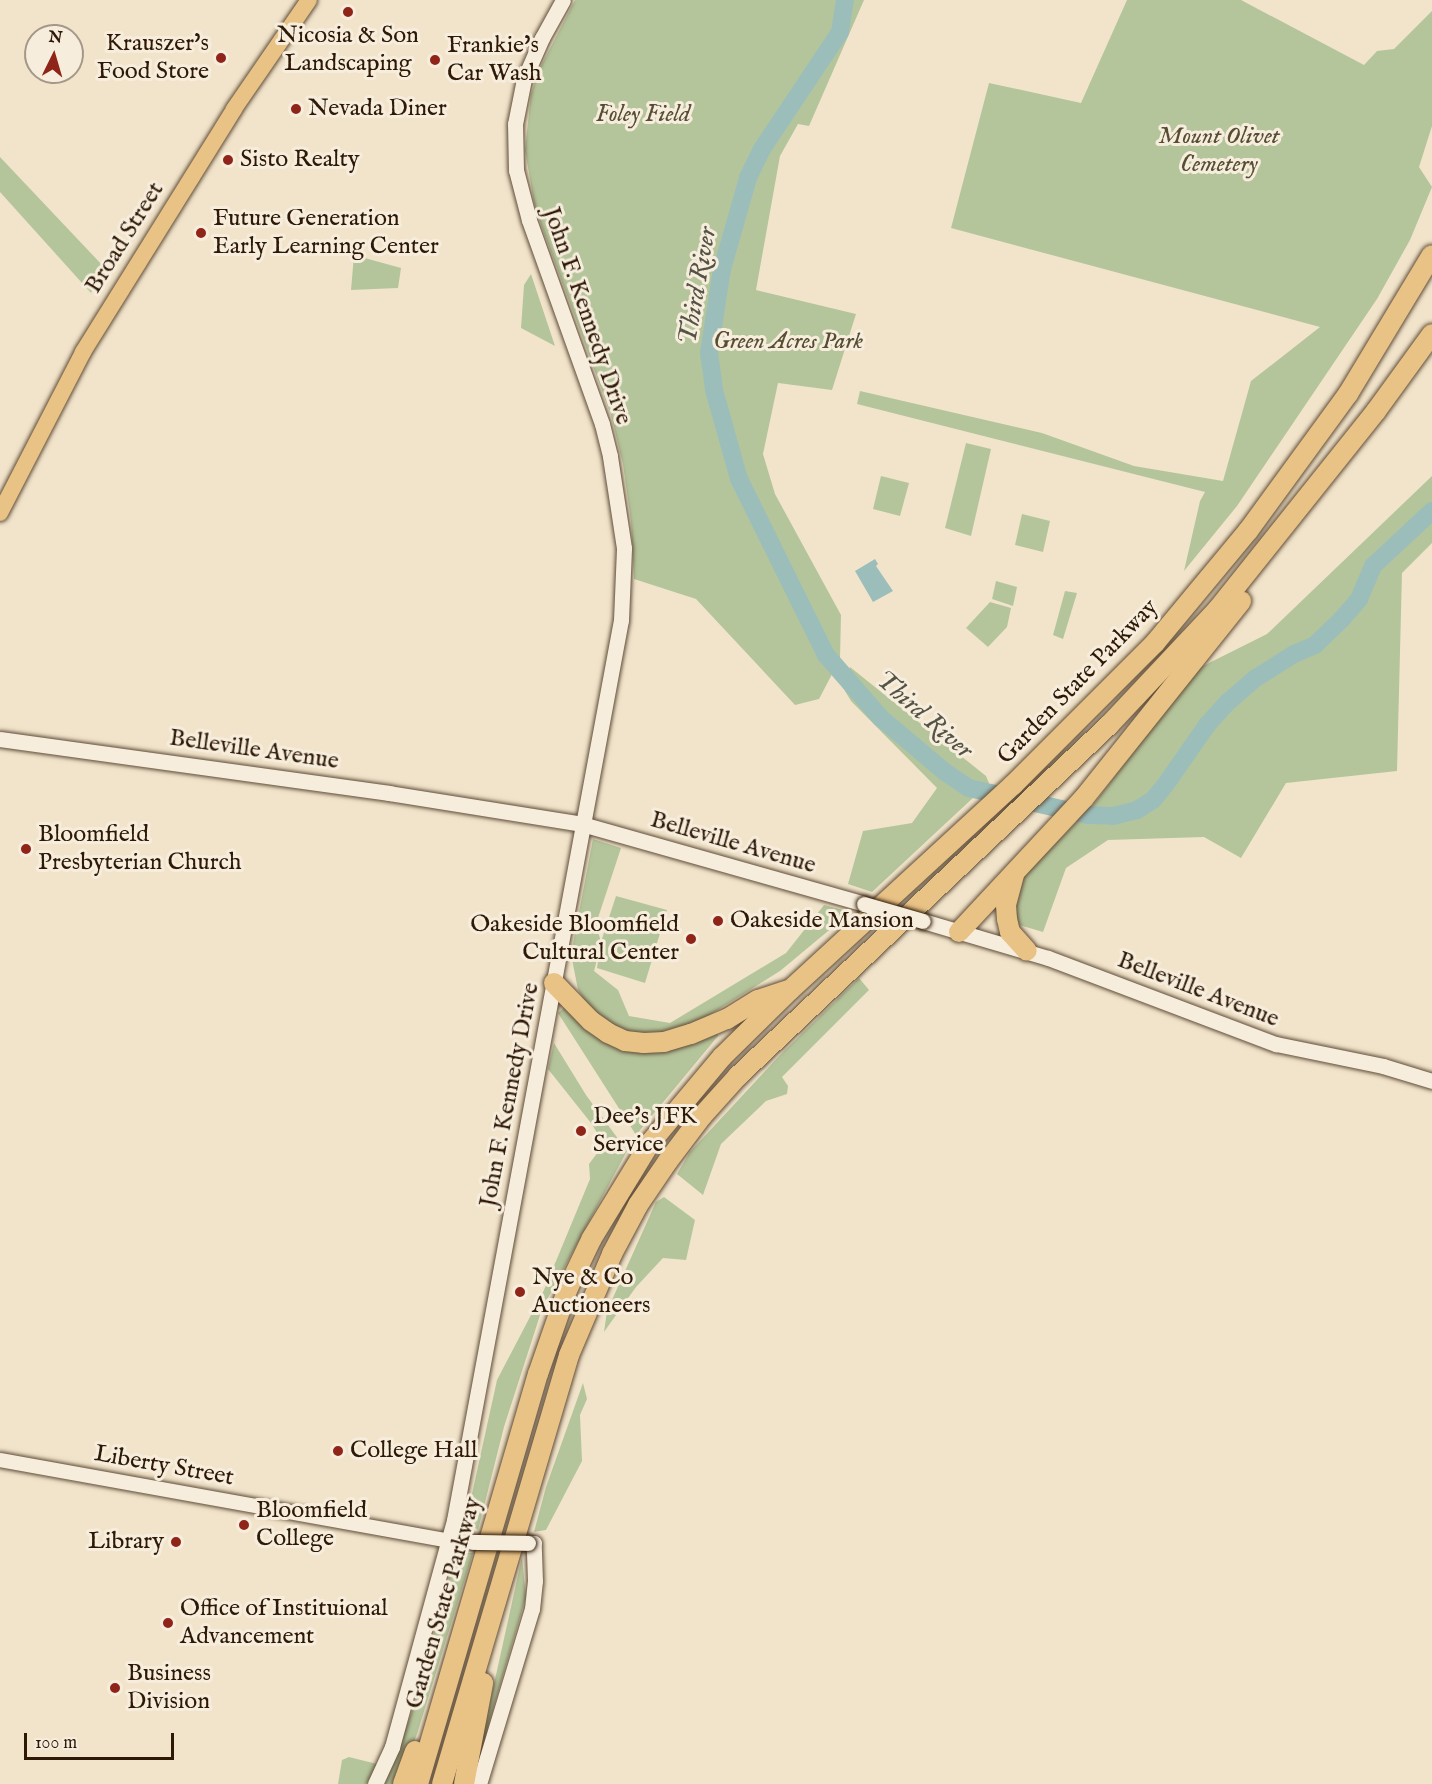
<!DOCTYPE html>
<style>
body{margin:0}
#map{position:relative;width:1432px;height:1784px;overflow:hidden;background:#f2e4cb;font-family:"IM FELL English",serif}
div>[style]{position:absolute}
.green>*{inset:0;background:#b5c59b}
.water>*{inset:0;background:#9cbebb}
.river>*{height:18px;margin:-9px;padding:0 9px;transform-origin:9px;border-radius:9px;background:#9cbebb}
.roads{filter:drop-shadow(0 0 2px #5e4c37) drop-shadow(0 0 2px #5e4c37)}
.tertiary>*{height:14px;margin:-7px;padding:0 7px;transform-origin:7px;border-radius:7px;background:#f7eddd}
.secondary>*{height:15px;margin:-7.5px;padding:0 7.5px;transform-origin:7.5px;border-radius:7.5px;background:#f7eddd}
.primary>*{height:16px;margin:-8px;padding:0 8px;transform-origin:8px;border-radius:8px;background:#e9c286}
.motorway>*{height:20px;margin:-10px;padding:0 10px;transform-origin:10px;border-radius:10px;background:#e9c286}
.bridges{filter:drop-shadow(0 0 2px #2d1906) drop-shadow(0 0 2px #2d1906)}
.secondary-bridge>*{height:15px;margin:-7.5px;padding:0 7.5px;transform-origin:7.5px;border-radius:7.5px;background:#f7eddd}
.dots>*{width:16px;height:16px;translate:-50% -50%;box-sizing:border-box;border:3px solid #f7eddd;border-radius:50%}
span{translate:-50% -50%;white-space:nowrap;text-align:center;line-height:1.15;-webkit-text-stroke:6px #f7eddd;paint-order:stroke}
.poi-label{font-size:24px;color:#2d1906}
.right{translate:-100% -50%;text-align:right}
.left{translate:0 -50%;text-align:left}
.park-label{font-size:24px;color:#564d33;font-style:italic}
.street-label{font-size:24px;color:#2d1906}
.water-label{font-size:26px;color:#545345;font-style:italic}
.north{position:absolute;left:24px;top:24px;width:60px;height:60px;box-sizing:border-box;background:#f7eddd;border:2px solid #a69887;border-radius:50%;rotate:5deg;font-size:16px;font-weight:700;line-height:24px;text-align:center;color:#2d1906}
.north::after{content:'';display:block;margin:auto;width:21px;height:27px;background:#8f2418;clip-path:polygon(50% 0,100% 100%,50% 72%,0 100%)}
.scale{position:absolute;left:24px;top:1733px;width:150px;height:27px;box-sizing:border-box;border:3px solid #2d1906;border-top:0;padding-left:8px;font-size:18px;line-height:21px;white-space:nowrap;color:#2d1906;-webkit-text-stroke:4px #f7eddd;paint-order:stroke}
</style>
<div id="map">
<div class="green">
<i style="clip-path:polygon(575px 0,864px 0,809px 126px,798px 124px,780px 156px,756px 290px,856px 314px,832px 390px,778px 383px,763px 454px,775px 494px,841px 615px,840px 659px,819px 699px,795px 705px,696px 599px,634px 579px,631px 521px,623px 464px,611px 415px,535px 208px,525px 150px,531px 94px,539px 70px)"></i>
<i style="clip-path:polygon(1127px 0,1241px 0,1364px 65px,1377px 51px,1394px 49px,1432px 11px,1432px 126px,1419px 167px,1432px 187px,1410px 240px,1377px 299px,1237px 506px,1184px 571px,1200px 501px,1205px 492px,857px 404px,860px 391px,1042px 433px,1134px 466px,1223px 481px,1251px 381px,1320px 327px,951px 228px,989px 83px,1081px 103px)"></i>
<i style="clip-path:polygon(0 157px,104px 267px,91px 293px,0 192px)"></i>
<i style="clip-path:polygon(354px 255px,401px 268px,398px 288px,351px 290px)"></i>
<i style="clip-path:polygon(531px 274px,555px 346px,521px 328px,524px 285px)"></i>
<i style="clip-path:polygon(966px 443px,991px 449px,971px 536px,945px 528px)"></i>
<i style="clip-path:polygon(881px 476px,909px 483px,900px 516px,873px 509px)"></i>
<i style="clip-path:polygon(1432px 476px,1432px 543px,1402px 573px,1397px 771px,1286px 783px,1241px 858px,1204px 837px,1108px 840px,1066px 868px,1043px 932px,1016px 924px,1012px 900px,1021px 879px,1093px 805px,1197px 669px,1267px 634px)"></i>
<i style="clip-path:polygon(1022px 514px,1050px 521px,1043px 552px,1015px 545px)"></i>
<i style="clip-path:polygon(996px 581px,1017px 587px,1013px 606px,992px 599px)"></i>
<i style="clip-path:polygon(1065px 591px,1077px 593px,1063px 639px,1053px 635px)"></i>
<i style="clip-path:polygon(990px 602px,1011px 608px,1007px 627px,988px 647px,966px 628px)"></i>
<i style="clip-path:polygon(850px 667px,986px 776px,989px 783px,872px 892px,848px 884px,863px 831px,912px 823px,937px 788px,851px 701px,842px 686px)"></i>
<i style="clip-path:polygon(593px 839px,621px 848px,596px 924px,601px 942px,616px 896px,667px 910px,645px 983px,597px 968px,600px 949px,594px 971px,618px 990px,629px 1016px,670px 1023px,786px 953px,824px 905px,851px 912px,780px 971px,695px 1024px,653px 1037px,623px 1033px,596px 1018px,578px 990px,571px 954px)"></i>
<i style="clip-path:polygon(859px 978px,869px 990px,782px 1077px,788px 1086px,787px 1094px,766px 1101px,721px 1144px,703px 1195px,677px 1174px,690px 1152px,780px 1055px)"></i>
<i style="clip-path:polygon(567px 1005px,624px 1046px,718px 1028px,718px 1036px,636px 1135px,558px 1013px)"></i>
<i style="clip-path:polygon(554px 1043px,586px 1095px,627px 1151px,542px 1309px,504px 1427px,478px 1530px,466px 1521px,497px 1380px,544px 1290px,590px 1179px,589px 1164px,604px 1144px,591px 1123px,548px 1069px)"></i>
<i style="clip-path:polygon(664px 1197px,695px 1220px,686px 1260px,663px 1258px,636px 1287px,604px 1332px,607px 1311px,656px 1202px)"></i>
<i style="clip-path:polygon(583px 1383px,587px 1399px,580px 1415px,582px 1461px,546px 1530px,534px 1532px,546px 1487px)"></i>
<i style="clip-path:polygon(456px 1553px,473px 1553px,417px 1734px,397px 1784px,385px 1784px,416px 1701px)"></i>
<i style="clip-path:polygon(522px 1557px,526px 1597px,475px 1770px)"></i>
<i style="clip-path:polygon(349px 1757px,377px 1764px,378px 1769px,366px 1784px,338px 1784px,342px 1760px)"></i>
</div>
<div class="water">
<i style="clip-path:polygon(875px 559px,878px 564px,876px 566px,893px 591px,873px 602px,855px 571px)"></i>
</div>
<div class="river">
<i style="left:845px;top:0;width:32px;rotate:99deg"></i>
<i style="left:840px;top:32px;width:141px;rotate:123.7deg"></i>
<i style="left:762px;top:149px;width:32px;rotate:116deg"></i>
<i style="left:748px;top:178px;width:95px;rotate:105.9deg"></i>
<i style="left:722px;top:269px;width:85px;rotate:98.8deg"></i>
<i style="left:709px;top:353px;width:37px;rotate:82deg"></i>
<i style="left:714px;top:390px;width:92px;rotate:74.3deg"></i>
<i style="left:739px;top:479px;width:196px;rotate:63.7deg"></i>
<i style="left:826px;top:655px;width:84px;rotate:48.9deg"></i>
<i style="left:881px;top:718px;width:84px;rotate:40.2deg"></i>
<i style="left:945px;top:772px;width:29px;rotate:34deg"></i>
<i style="left:969px;top:788px;width:122px;rotate:12.8deg"></i>
<i style="left:1088px;top:815px;width:25px;rotate:2deg"></i>
<i style="left:1113px;top:816px;width:25px;rotate:-14deg"></i>
<i style="left:1137px;top:810px;width:19px;rotate:-32deg"></i>
<i style="left:1153px;top:800px;width:21px;rotate:-51deg"></i>
<i style="left:1166px;top:784px;width:72px;rotate:-55.2deg"></i>
<i style="left:1207px;top:725px;width:31px;rotate:-48deg"></i>
<i style="left:1228px;top:702px;width:37px;rotate:-41deg"></i>
<i style="left:1256px;top:678px;width:45px;rotate:-32.3deg"></i>
<i style="left:1294px;top:654px;width:23px;rotate:-23deg"></i>
<i style="left:1315px;top:645px;width:36px;rotate:-44deg"></i>
<i style="left:1341px;top:620px;width:28px;rotate:-49deg"></i>
<i style="left:1359px;top:599px;width:36px;rotate:-67deg"></i>
<i style="left:1373px;top:566px;width:81px;rotate:-43deg"></i>
</div>
<div class="roads">
<div class="tertiary">
<i style="left:0;top:1460px;width:456px;rotate:10.2deg"></i>
</div>
<div class="secondary">
<i style="left:0;top:739px;width:393px;rotate:7.9deg"></i>
<i style="left:389px;top:793px;width:195px;rotate:9.1deg"></i>
<i style="left:582px;top:824px;width:293px;rotate:15.8deg"></i>
<i style="left:923px;top:921px;width:130px;rotate:16.5deg"></i>
<i style="left:1048px;top:958px;width:244px;rotate:20.7deg"></i>
<i style="left:1276px;top:1044px;width:109px;rotate:11.6deg"></i>
<i style="left:1383px;top:1066px;width:51px;rotate:17deg"></i>
<i style="left:375px;top:1784px;width:41px;rotate:-65.3deg"></i>
<i style="left:392px;top:1747px;width:235px;rotate:-74.7deg"></i>
<i style="left:454px;top:1520px;width:915px;rotate:-79.49deg"></i>
<i style="left:621px;top:620px;width:72px;rotate:-87.6deg"></i>
<i style="left:624px;top:548px;width:93px;rotate:-98.7deg"></i>
<i style="left:610px;top:456px;width:33px;rotate:-104deg"></i>
<i style="left:602px;top:424px;width:217px;rotate:-109.7deg"></i>
<i style="left:529px;top:220px;width:52px;rotate:-104.6deg"></i>
<i style="left:516px;top:170px;width:46px;rotate:-91.2deg"></i>
<i style="left:515px;top:124px;width:46px;rotate:-78.7deg"></i>
<i style="left:524px;top:79px;width:45px;rotate:-66.3deg"></i>
<i style="left:542px;top:38px;width:43px;rotate:-61.1deg"></i>
<i style="left:479px;top:1784px;width:183px;rotate:-73.2deg"></i>
<i style="left:532px;top:1609px;width:28px;rotate:-84deg"></i>
<i style="left:535px;top:1581px;width:38px;rotate:-92deg"></i>
<i style="left:534px;top:1543px;width:6px;rotate:180deg"></i>
</div>
<div class="primary">
<i style="left:0;top:513px;width:181px;rotate:-62.7deg"></i>
<i style="left:83px;top:352px;width:286px;rotate:-58.1deg"></i>
<i style="left:234px;top:109px;width:132px;rotate:-55.5deg"></i>
</div>
<div class="motorway">
<i style="left:1014px;top:875px;width:31px;rotate:105deg"></i>
<i style="left:1006px;top:905px;width:14px;rotate:86deg"></i>
<i style="left:1007px;top:919px;width:13px;rotate:77deg"></i>
<i style="left:1010px;top:932px;width:25px;rotate:48deg"></i>
<i style="left:959px;top:932px;width:183px;rotate:-47deg"></i>
<i style="left:1084px;top:798px;width:252px;rotate:-51.4deg"></i>
<i style="left:554px;top:983px;width:53px;rotate:45.8deg"></i>
<i style="left:591px;top:1021px;width:21px;rotate:35deg"></i>
<i style="left:608px;top:1033px;width:19px;rotate:25deg"></i>
<i style="left:625px;top:1041px;width:19px;rotate:6deg"></i>
<i style="left:644px;top:1043px;width:20px;rotate:-3deg"></i>
<i style="left:664px;top:1042px;width:28px;rotate:-17deg"></i>
<i style="left:691px;top:1034px;width:39px;rotate:-23deg"></i>
<i style="left:727px;top:1019px;width:36px;rotate:-32deg"></i>
<i style="left:758px;top:1000px;width:32px;rotate:-18deg"></i>
<i style="left:403px;top:1784px;width:35px;rotate:-70deg"></i>
<i style="left:418px;top:1784px;width:427px;rotate:-73.7deg"></i>
<i style="left:538px;top:1374px;width:91px;rotate:-70.8deg"></i>
<i style="left:568px;top:1288px;width:55px;rotate:-64.4deg"></i>
<i style="left:592px;top:1238px;width:111px;rotate:-58.6deg"></i>
<i style="left:650px;top:1143px;width:112px;rotate:-50.1deg"></i>
<i style="left:722px;top:1057px;width:95px;rotate:-44.6deg"></i>
<i style="left:790px;top:990px;width:303px;rotate:-42.6deg"></i>
<i style="left:1013px;top:785px;width:201px;rotate:-45deg"></i>
<i style="left:1155px;top:643px;width:146px;rotate:-50.3deg"></i>
<i style="left:1248px;top:531px;width:170px;rotate:-53.9deg"></i>
<i style="left:1348px;top:394px;width:162px;rotate:-58.9deg"></i>
<i style="left:442px;top:1784px;width:447px;rotate:-73.5deg"></i>
<i style="left:569px;top:1355px;width:110px;rotate:-66.9deg"></i>
<i style="left:612px;top:1254px;width:55px;rotate:-62deg"></i>
<i style="left:638px;top:1205px;width:53px;rotate:-55.7deg"></i>
<i style="left:668px;top:1161px;width:56px;rotate:-52.9deg"></i>
<i style="left:702px;top:1116px;width:54px;rotate:-48deg"></i>
<i style="left:738px;top:1076px;width:511px;rotate:-43.41deg"></i>
<i style="left:1109px;top:725px;width:159px;rotate:-46.8deg"></i>
<i style="left:1218px;top:609px;width:253px;rotate:-51.4deg"></i>
<i style="left:1376px;top:411px;width:95px;rotate:-54deg"></i>
<i style="left:464px;top:1784px;width:103px;rotate:-79.3deg"></i>
</div>
</div>
<div class="bridges">
<div class="secondary-bridge">
<i style="left:864px;top:904px;width:61px;rotate:16.1deg"></i>
<i style="left:472px;top:1542px;width:56px;rotate:1deg"></i>
</div>
</div>
<div class="dots">
<i style="left:348px;top:12px;background:#8f2418"></i>
<i style="left:221px;top:58px;background:#8f2418"></i>
<i style="left:435px;top:60px;background:#8f2418"></i>
<i style="left:296px;top:109px;background:#8f2418"></i>
<i style="left:228px;top:160px;background:#8f2418"></i>
<i style="left:201px;top:233px;background:#8f2418"></i>
<i style="left:26px;top:849px;background:#8f2418"></i>
<i style="left:718px;top:921px;background:#8f2418"></i>
<i style="left:691px;top:939px;background:#8f2418"></i>
<i style="left:581px;top:1131px;background:#8f2418"></i>
<i style="left:520px;top:1292px;background:#8f2418"></i>
<i style="left:338px;top:1451px;background:#8f2418"></i>
<i style="left:244px;top:1525px;background:#8f2418"></i>
<i style="left:176px;top:1542px;background:#8f2418"></i>
<i style="left:168px;top:1623px;background:#8f2418"></i>
<i style="left:115px;top:1688px;background:#8f2418"></i>
</div>
<div class="poi-label">
<span style="left:348px;top:50px">Nicosia &amp; Son<br>Landscaping</span>
<span class="right" style="left:209px;top:58px">Krauszer's<br>Food Store</span>
<span class="left" style="left:447px;top:60px">Frankie's<br>Car Wash</span>
<span class="left" style="left:308px;top:109px">Nevada Diner</span>
<span class="left" style="left:240px;top:160px">Sisto Realty</span>
<span class="left" style="left:213px;top:233px">Future Generation<br>Early Learning Center</span>
<span class="left" style="left:38px;top:849px">Bloomfield<br>Presbyterian Church</span>
<span class="left" style="left:730px;top:921px">Oakeside Mansion</span>
<span class="right" style="left:679px;top:939px">Oakeside Bloomfield<br>Cultural Center</span>
<span class="left" style="left:593px;top:1131px">Dee's JFK<br>Service</span>
<span class="left" style="left:532px;top:1292px">Nye &amp; Co<br>Auctioneers</span>
<span class="left" style="left:350px;top:1451px">College Hall</span>
<span class="left" style="left:256px;top:1525px">Bloomfield<br>College</span>
<span class="right" style="left:164px;top:1542px">Library</span>
<span class="left" style="left:180px;top:1623px">Office of Instituional<br>Advancement</span>
<span class="left" style="left:127px;top:1688px">Business<br>Division</span>
</div>
<div class="park-label">
<span style="left:643px;top:115px">Foley Field</span>
<span style="left:1219px;top:151px">Mount Olivet<br>Cemetery</span>
<span style="left:788px;top:342px">Green Acres Park</span>
</div>
<div class="street-label">
<span style="left:125px;top:238px;rotate:-58deg">Broad Street</span>
<span style="left:587px;top:316px;rotate:71deg">John F. Kennedy Drive</span>
<span style="left:1078px;top:682px;rotate:-46deg">Garden State Parkway</span>
<span style="left:254px;top:750px;rotate:8deg">Belleville Avenue</span>
<span style="left:733px;top:843px;rotate:16deg">Belleville Avenue</span>
<span style="left:1198px;top:990px;rotate:21deg">Belleville Avenue</span>
<span style="left:510px;top:1095px;rotate:-79deg">John F. Kennedy Drive</span>
<span style="left:164px;top:1466px;rotate:10deg">Liberty Street</span>
<span style="left:444px;top:1603px;rotate:-74deg">Garden State Parkway</span>
</div>
<div class="water-label">
<span style="left:698px;top:286px;rotate:-80deg">Third River</span>
<span style="left:924px;top:715px;rotate:41deg">Third River</span>
</div>
<div class="north">N</div>
<div class="scale">100 m</div>
</div>
